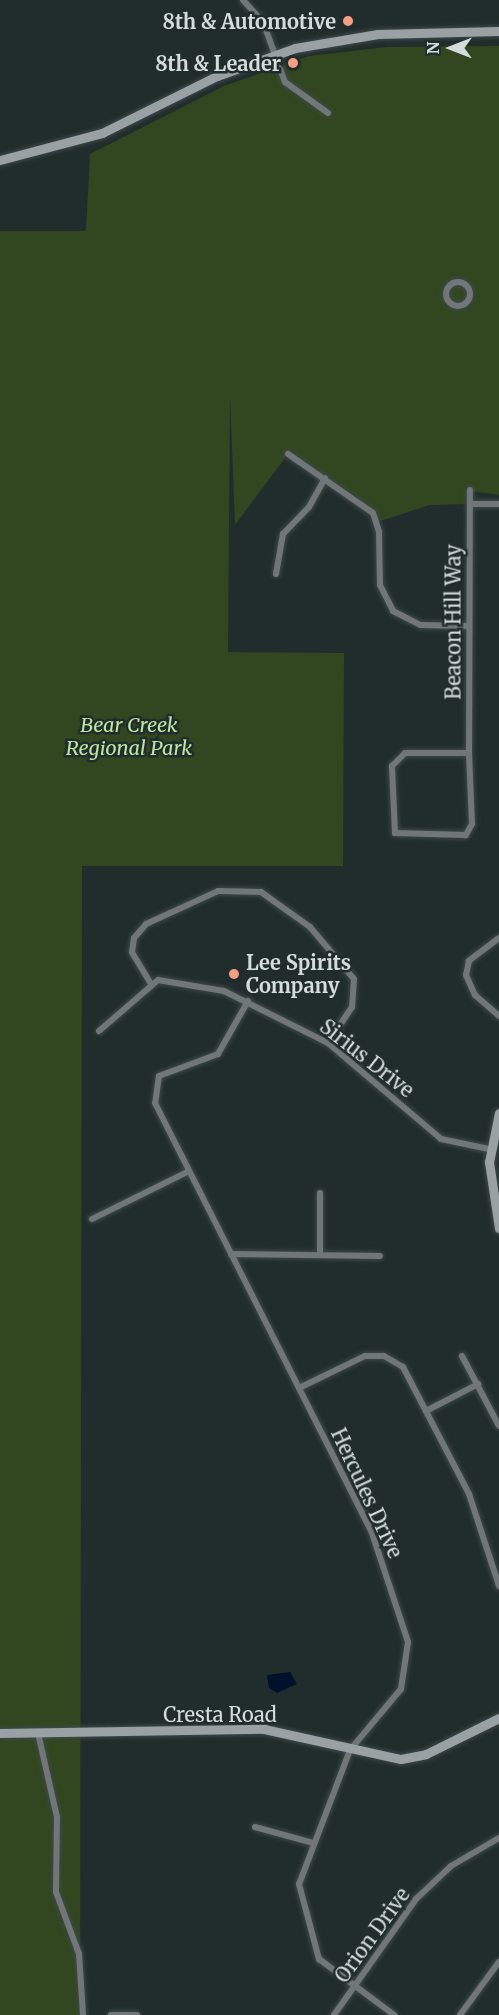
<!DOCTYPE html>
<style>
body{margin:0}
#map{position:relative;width:499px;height:2015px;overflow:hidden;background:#212d2c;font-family:Merriweather,serif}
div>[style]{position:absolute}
.green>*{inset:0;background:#32471f}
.water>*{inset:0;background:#00122b}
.roads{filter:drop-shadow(0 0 2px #3e4948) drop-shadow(0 0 2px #3e4948)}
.street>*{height:6px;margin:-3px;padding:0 3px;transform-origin:3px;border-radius:3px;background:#717678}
.street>.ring{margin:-3px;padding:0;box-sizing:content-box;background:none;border:6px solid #717678;border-radius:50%}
.secondary>*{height:9px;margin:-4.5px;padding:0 4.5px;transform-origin:4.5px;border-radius:4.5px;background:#99a1a5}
.dots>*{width:16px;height:16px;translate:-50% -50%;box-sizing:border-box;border:3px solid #212d2c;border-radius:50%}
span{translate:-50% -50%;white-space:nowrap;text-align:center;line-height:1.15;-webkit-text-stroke:5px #212d2c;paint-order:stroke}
.poi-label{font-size:20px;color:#d5dcdc;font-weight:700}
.right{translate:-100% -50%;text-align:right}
.left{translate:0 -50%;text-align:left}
.street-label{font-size:20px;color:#d5dcdc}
.park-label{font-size:20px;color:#bee69e;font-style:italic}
.north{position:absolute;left:421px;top:18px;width:60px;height:60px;-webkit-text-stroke:4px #212d2c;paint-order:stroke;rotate:270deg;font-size:16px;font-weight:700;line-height:24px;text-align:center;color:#d5dcdc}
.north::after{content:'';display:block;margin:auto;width:21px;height:27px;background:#d5dcdc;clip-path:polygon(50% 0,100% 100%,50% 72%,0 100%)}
</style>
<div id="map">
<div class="green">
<i style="clip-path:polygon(499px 46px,499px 495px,470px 491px,470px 504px,430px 505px,377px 522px,360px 499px,288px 454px,235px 525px,230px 396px,228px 652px,344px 653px,343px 866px,82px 866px,80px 2015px,0 2015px,0 231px,86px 231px,90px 154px,224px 86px,309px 56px,387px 47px)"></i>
</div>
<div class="water">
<i style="clip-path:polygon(290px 1672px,297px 1684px,277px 1693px,269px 1688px,267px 1675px)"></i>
</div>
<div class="roads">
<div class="street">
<i style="left:243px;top:0;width:30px;rotate:48deg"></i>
<i style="left:263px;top:22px;width:64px;rotate:69.9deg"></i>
<i style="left:285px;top:82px;width:53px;rotate:35.8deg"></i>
<i class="ring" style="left:446px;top:282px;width:18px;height:18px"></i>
<i style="left:288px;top:454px;width:103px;rotate:34.8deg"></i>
<i style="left:373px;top:513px;width:20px;rotate:72deg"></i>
<i style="left:379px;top:532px;width:53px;rotate:88.9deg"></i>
<i style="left:380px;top:585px;width:29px;rotate:63deg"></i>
<i style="left:393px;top:611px;width:31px;rotate:27deg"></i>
<i style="left:421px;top:625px;width:48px;rotate:1.2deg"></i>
<i style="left:470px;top:504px;width:29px"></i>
<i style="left:276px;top:574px;width:41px;rotate:-80.1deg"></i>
<i style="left:283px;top:534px;width:37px;rotate:-46deg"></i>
<i style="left:309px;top:507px;width:33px;rotate:-61deg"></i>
<i style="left:405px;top:753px;width:64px"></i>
<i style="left:469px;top:753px;width:71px;rotate:87.6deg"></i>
<i style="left:472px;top:824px;width:13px;rotate:119deg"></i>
<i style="left:466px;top:835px;width:71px;rotate:-178.4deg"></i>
<i style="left:395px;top:833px;width:67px;rotate:-92.6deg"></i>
<i style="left:392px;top:766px;width:18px;rotate:-45deg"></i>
<i style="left:469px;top:753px;width:263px;rotate:-89.8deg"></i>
<i style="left:499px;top:938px;width:38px;rotate:143deg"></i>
<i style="left:469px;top:961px;width:14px;rotate:102deg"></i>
<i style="left:466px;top:975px;width:22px;rotate:66deg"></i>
<i style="left:475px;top:995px;width:32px;rotate:41deg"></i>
<i style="left:151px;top:984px;width:37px;rotate:-121deg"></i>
<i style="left:132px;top:952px;width:14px;rotate:-82deg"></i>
<i style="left:134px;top:938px;width:18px;rotate:-49deg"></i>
<i style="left:146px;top:924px;width:79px;rotate:-24.6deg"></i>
<i style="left:218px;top:891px;width:43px;rotate:1.3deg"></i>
<i style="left:261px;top:892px;width:60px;rotate:35.5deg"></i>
<i style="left:310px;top:927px;width:68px;rotate:49.8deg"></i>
<i style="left:354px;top:979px;width:28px;rotate:94deg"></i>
<i style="left:352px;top:1007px;width:43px;rotate:123.7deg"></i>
<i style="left:248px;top:1001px;width:61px;rotate:119.5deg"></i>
<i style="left:218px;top:1054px;width:63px;rotate:159.6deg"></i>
<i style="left:159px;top:1076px;width:27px;rotate:98deg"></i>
<i style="left:155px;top:1103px;width:479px;rotate:63.2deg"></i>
<i style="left:371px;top:1530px;width:118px;rotate:71.7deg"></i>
<i style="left:408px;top:1642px;width:48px;rotate:98.5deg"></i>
<i style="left:401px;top:1689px;width:80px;rotate:129.9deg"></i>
<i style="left:350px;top:1750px;width:143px;rotate:110.8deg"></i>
<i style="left:299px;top:1884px;width:78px;rotate:75.1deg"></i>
<i style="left:319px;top:1959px;width:94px;rotate:36.7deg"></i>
<i style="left:99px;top:1031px;width:78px;rotate:-40.8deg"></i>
<i style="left:158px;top:980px;width:67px;rotate:9.5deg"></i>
<i style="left:224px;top:991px;width:116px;rotate:26.6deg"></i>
<i style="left:328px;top:1043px;width:148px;rotate:40.3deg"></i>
<i style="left:441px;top:1139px;width:49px;rotate:11.8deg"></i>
<i style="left:320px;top:1193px;width:62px;rotate:90deg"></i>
<i style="left:92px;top:1219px;width:108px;rotate:-26.3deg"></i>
<i style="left:231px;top:1254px;width:149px;rotate:0.8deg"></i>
<i style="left:462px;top:1356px;width:79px;rotate:62.1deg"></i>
<i style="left:299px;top:1388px;width:73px;rotate:-25.9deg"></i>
<i style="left:365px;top:1356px;width:19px"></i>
<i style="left:384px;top:1356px;width:22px;rotate:30deg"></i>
<i style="left:403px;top:1367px;width:143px;rotate:62.5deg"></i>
<i style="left:469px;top:1494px;width:97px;rotate:71.9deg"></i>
<i style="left:426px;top:1411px;width:59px;rotate:-27.4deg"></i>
<i style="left:38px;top:1733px;width:86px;rotate:77.3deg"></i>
<i style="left:57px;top:1817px;width:75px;rotate:90.8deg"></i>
<i style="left:56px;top:1892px;width:66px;rotate:69.6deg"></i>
<i style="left:79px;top:1954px;width:61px;rotate:86.2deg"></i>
<i style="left:255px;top:1827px;width:60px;rotate:15.4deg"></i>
<i style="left:111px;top:2015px;width:26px"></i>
<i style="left:334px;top:2015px;width:142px;rotate:-54.7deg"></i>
<i style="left:416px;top:1899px;width:48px;rotate:-43.3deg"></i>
<i style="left:451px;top:1866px;width:56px;rotate:-30.3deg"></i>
<i style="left:460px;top:2015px;width:66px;rotate:-53.7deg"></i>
</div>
<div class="secondary">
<i style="left:0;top:160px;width:106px;rotate:-14.8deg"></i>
<i style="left:102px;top:133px;width:128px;rotate:-26.4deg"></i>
<i style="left:217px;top:76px;width:83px;rotate:-19.7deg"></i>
<i style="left:295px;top:48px;width:84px;rotate:-9.6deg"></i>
<i style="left:378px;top:34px;width:121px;rotate:-1.4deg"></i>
<i style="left:499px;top:1113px;width:50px;rotate:101.5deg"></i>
<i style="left:489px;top:1162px;width:67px;rotate:81.4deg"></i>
<i style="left:0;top:1733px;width:264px;rotate:-0.9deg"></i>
<i style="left:264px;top:1729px;width:140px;rotate:12.4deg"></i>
<i style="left:401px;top:1759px;width:25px;rotate:-11deg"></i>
<i style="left:426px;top:1754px;width:81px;rotate:-26.3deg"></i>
</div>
</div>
<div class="dots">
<i style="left:348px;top:21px;background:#f3a082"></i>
<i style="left:293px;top:63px;background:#f3a082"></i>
<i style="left:234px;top:974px;background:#f3a082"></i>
</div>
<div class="poi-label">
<span class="right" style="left:336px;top:21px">8th &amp; Automotive</span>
<span class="right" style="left:281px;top:63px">8th &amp; Leader</span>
<span class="left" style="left:246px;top:974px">Lee Spirits<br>Company</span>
</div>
<div class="street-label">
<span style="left:453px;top:622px;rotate:-90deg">Beacon Hill Way</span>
<span style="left:367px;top:1058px;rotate:38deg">Sirius Drive</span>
<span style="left:367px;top:1493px;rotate:65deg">Hercules Drive</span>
<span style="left:220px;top:1714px">Cresta Road</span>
<span style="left:372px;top:1935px;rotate:-54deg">Orion Drive</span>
</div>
<div class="park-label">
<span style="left:129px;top:736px">Bear Creek<br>Regional Park</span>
</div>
<div class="north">N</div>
</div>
